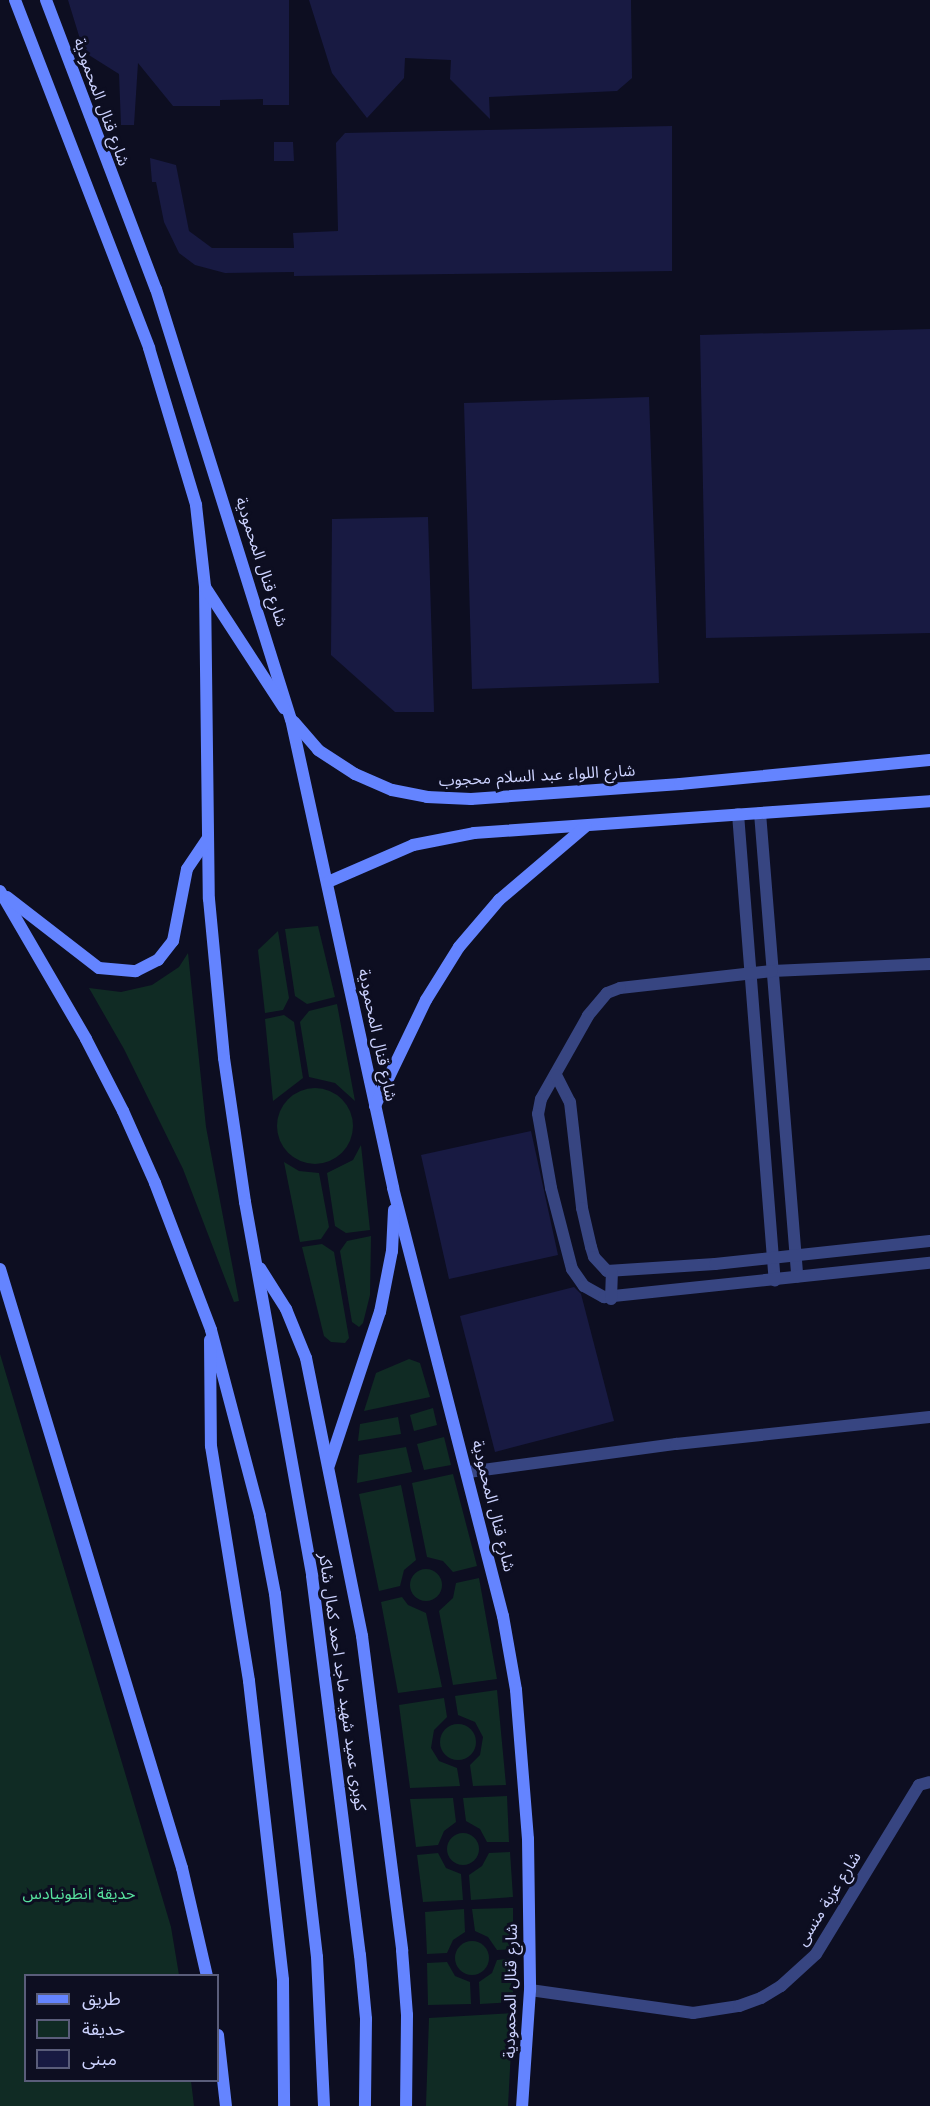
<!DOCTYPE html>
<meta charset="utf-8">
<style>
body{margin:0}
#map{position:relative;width:930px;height:2106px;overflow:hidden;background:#0d0e21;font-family:"Work Sans","Noto Sans Arabic",sans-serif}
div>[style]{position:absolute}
.green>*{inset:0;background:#102b24}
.round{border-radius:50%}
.building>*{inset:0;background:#181a42}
.street>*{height:12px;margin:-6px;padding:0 6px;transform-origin:6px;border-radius:6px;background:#374581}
.secondary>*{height:12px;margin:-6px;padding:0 6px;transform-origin:6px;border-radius:6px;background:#6484ff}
span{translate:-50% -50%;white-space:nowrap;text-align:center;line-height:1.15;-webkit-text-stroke:6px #0d0e21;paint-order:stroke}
.street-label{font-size:16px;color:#cdd3ff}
.park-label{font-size:16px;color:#57e19e}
.legend{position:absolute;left:24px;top:1974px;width:195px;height:108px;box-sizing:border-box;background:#0d0e21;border:2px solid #5a5d7a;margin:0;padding:8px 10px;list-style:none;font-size:18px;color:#cdd3ff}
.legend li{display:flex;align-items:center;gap:12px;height:30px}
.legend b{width:30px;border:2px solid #5a5d7a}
</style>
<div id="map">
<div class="green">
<i style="clip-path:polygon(318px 926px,335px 997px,307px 1004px,295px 996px,285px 929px)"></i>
<i style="clip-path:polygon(278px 931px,289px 998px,283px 1010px,265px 1013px,258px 950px)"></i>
<i style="clip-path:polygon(188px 953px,206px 1127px,239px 1301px,234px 1302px,183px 1169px,124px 1049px,89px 988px,121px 992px,152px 985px,179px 967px)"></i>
<i style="clip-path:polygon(337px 1004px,355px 1101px,335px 1083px,309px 1077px,300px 1022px,309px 1011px)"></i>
<i style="clip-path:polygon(284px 1015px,294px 1022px,303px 1078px,273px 1101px,265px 1019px)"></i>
<i class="round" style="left:277px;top:1088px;width:76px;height:76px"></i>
<i style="clip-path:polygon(361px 1145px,370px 1230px,346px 1233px,335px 1226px,327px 1173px,353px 1160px)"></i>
<i style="clip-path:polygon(284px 1162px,299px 1171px,319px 1173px,329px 1227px,321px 1239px,300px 1242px)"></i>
<i style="clip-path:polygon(371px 1236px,370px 1295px,363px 1323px,359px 1327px,352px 1322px,340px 1251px,347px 1241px)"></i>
<i style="clip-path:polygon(322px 1244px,334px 1252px,349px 1338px,345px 1343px,331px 1342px,324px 1336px,302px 1247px)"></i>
<i style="clip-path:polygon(0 1354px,171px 1927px,179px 1975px,26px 1976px,26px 2080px,191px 2081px,194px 2106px,0 2106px)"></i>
<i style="clip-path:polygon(409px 1359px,420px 1363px,430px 1397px,364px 1411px,376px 1373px)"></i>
<i style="clip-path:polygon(433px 1408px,437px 1425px,414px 1431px,410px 1415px)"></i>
<i style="clip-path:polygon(398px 1417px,401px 1434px,358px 1441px,360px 1424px)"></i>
<i style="clip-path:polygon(444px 1437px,451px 1465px,424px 1470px,417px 1444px)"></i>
<i style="clip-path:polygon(406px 1447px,412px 1472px,357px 1483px,359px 1455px)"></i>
<i style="clip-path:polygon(453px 1474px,477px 1566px,453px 1572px,443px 1561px,427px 1557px,412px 1483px)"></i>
<i style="clip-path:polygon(401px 1485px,416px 1560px,404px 1570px,400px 1586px,379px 1591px,359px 1494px)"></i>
<i class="round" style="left:410px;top:1569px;width:32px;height:32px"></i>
<i style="clip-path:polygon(479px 1578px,497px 1679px,453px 1685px,439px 1611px,453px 1598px,456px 1583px)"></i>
<i style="clip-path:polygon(402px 1597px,408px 1605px,426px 1613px,442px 1687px,398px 1693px,381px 1602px)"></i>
<i style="clip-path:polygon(497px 1690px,506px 1785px,473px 1786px,470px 1765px,480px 1755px,483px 1737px,475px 1722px,458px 1715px,455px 1696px)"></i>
<i style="clip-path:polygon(444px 1698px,447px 1717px,434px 1730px,431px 1748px,439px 1761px,457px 1768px,460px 1786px,410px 1788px,399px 1705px)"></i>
<i class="round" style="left:440px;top:1724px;width:36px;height:36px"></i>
<i style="clip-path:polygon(507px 1796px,509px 1842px,487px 1842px,480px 1829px,466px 1821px,463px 1798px)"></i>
<i style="clip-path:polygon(453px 1798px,456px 1822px,444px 1831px,438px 1845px,416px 1847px,410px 1799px)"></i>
<i class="round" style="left:447px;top:1833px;width:32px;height:32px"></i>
<i style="clip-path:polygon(510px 1852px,513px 1897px,471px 1900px,469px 1875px,482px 1866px,489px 1853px)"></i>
<i style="clip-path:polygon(438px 1853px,446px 1868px,461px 1874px,463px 1900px,423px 1902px,417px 1855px)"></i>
<i style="clip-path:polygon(513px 1908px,513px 1949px,497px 1950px,488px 1937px,475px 1931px,472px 1909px)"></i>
<i style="clip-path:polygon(464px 1909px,465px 1932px,453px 1940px,447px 1953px,427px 1954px,425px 1912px)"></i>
<i class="round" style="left:455px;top:1941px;width:34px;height:34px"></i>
<i style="clip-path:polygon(513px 1958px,513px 2002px,480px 2004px,479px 1982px,492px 1973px,497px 1960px)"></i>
<i style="clip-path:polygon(447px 1962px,455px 1976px,470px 1982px,471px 2004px,428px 2005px,427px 1963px)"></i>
<i style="clip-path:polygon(513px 2013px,508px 2106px,426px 2106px,429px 2018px)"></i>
</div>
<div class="building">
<i style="clip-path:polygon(68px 0,289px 0,289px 105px,263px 105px,263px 99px,220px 100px,220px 106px,173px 106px,138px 63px,134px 125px,121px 125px,119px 74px,84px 52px)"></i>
<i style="clip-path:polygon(309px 0,631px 0,632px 78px,617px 91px,489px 97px,490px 119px,450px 79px,451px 60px,405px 58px,404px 78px,367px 118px,332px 73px)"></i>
<i style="clip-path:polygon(672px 126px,672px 271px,294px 276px,294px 272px,225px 273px,195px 265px,179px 253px,164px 222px,156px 182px,152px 182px,150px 158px,176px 165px,189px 231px,212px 248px,294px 248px,293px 233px,338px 231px,336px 143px,345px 133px)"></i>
<i style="clip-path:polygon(274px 142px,293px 142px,294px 161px,274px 161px)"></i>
<i style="clip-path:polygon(930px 329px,930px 633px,706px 638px,700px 335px)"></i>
<i style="clip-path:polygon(649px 397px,659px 683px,472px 689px,464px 403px)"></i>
<i style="clip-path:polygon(428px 517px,434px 712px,395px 712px,331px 655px,332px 519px)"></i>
<i style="clip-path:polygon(531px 1131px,558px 1255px,449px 1279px,421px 1155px)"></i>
<i style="clip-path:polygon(574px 1287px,581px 1294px,614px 1421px,495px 1452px,460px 1316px)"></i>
</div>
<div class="street">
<i style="left:760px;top:813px;width:465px;rotate:85.4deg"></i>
<i style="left:738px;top:814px;width:468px;rotate:85.5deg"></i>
<i style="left:930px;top:964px;width:158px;rotate:177.5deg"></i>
<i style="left:772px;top:971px;width:153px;rotate:173.6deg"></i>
<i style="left:620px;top:988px;width:14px;rotate:159deg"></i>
<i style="left:607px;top:993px;width:30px;rotate:130deg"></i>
<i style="left:588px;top:1016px;width:95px;rotate:119.5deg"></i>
<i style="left:541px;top:1099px;width:15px;rotate:101deg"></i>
<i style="left:538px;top:1114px;width:75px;rotate:80deg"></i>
<i style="left:551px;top:1188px;width:84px;rotate:75.5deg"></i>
<i style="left:572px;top:1269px;width:21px;rotate:55deg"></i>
<i style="left:584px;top:1286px;width:23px;rotate:29deg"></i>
<i style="left:604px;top:1297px;width:328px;rotate:-6deg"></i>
<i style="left:556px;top:1075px;width:30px;rotate:63deg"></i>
<i style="left:570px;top:1102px;width:107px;rotate:83.5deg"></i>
<i style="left:582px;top:1208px;width:40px;rotate:77deg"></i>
<i style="left:591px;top:1247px;width:10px;rotate:73deg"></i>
<i style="left:594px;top:1257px;width:19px;rotate:47deg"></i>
<i style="left:607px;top:1271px;width:108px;rotate:-3.7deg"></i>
<i style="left:715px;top:1264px;width:216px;rotate:-6.1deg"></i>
<i style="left:611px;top:1299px;width:26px;rotate:-88deg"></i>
<i style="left:468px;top:1472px;width:210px;rotate:-7.7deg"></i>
<i style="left:676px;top:1444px;width:255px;rotate:-6.1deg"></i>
<i style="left:530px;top:1990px;width:165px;rotate:8deg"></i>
<i style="left:693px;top:2013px;width:47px;rotate:-8.7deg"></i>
<i style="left:739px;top:2006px;width:23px;rotate:-20deg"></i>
<i style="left:761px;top:1998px;width:23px;rotate:-31deg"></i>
<i style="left:781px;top:1986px;width:47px;rotate:-42.4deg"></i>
<i style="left:816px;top:1954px;width:198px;rotate:-58.6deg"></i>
<i style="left:919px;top:1785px;width:11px;rotate:-15deg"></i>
</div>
<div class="secondary">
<i style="left:15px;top:0;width:373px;rotate:68.9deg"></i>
<i style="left:149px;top:348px;width:164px;rotate:73.3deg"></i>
<i style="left:196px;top:505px;width:82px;rotate:83.7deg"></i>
<i style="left:205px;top:587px;width:312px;rotate:89.3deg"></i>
<i style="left:209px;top:899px;width:160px;rotate:84.6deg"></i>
<i style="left:224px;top:1058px;width:146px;rotate:81.7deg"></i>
<i style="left:245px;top:1202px;width:380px;rotate:79.8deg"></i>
<i style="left:312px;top:1576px;width:382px;rotate:82.8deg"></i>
<i style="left:360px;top:1955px;width:64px;rotate:84.6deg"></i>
<i style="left:366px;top:2019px;width:87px;rotate:90.7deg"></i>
<i style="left:46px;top:0;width:309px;rotate:69.2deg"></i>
<i style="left:156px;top:289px;width:451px;rotate:72.6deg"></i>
<i style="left:291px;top:719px;width:480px;rotate:77.7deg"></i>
<i style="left:393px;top:1188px;width:442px;rotate:75.6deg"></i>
<i style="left:503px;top:1616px;width:75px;rotate:80deg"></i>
<i style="left:516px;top:1690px;width:149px;rotate:85.4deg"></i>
<i style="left:528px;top:1839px;width:151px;rotate:89.2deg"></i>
<i style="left:530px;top:1990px;width:116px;rotate:93.9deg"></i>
<i style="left:205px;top:587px;width:145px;rotate:56.9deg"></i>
<i style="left:294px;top:722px;width:37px;rotate:49deg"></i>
<i style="left:318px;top:750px;width:44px;rotate:33deg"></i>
<i style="left:355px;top:774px;width:40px;rotate:23.4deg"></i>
<i style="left:392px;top:790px;width:36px;rotate:11deg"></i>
<i style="left:427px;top:797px;width:44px;rotate:2.6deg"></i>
<i style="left:471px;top:799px;width:210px;rotate:-4.1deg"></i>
<i style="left:680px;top:784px;width:251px;rotate:-5.5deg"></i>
<i style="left:328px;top:882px;width:93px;rotate:-23.5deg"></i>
<i style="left:413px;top:845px;width:62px;rotate:-11.1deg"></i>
<i style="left:474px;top:833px;width:457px;rotate:-4deg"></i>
<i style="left:0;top:891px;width:171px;rotate:59.8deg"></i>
<i style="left:86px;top:1039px;width:81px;rotate:62.8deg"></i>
<i style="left:123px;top:1111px;width:79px;rotate:66deg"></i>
<i style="left:155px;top:1183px;width:157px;rotate:69.1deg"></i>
<i style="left:211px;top:1330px;width:192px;rotate:75.2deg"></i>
<i style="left:260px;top:1516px;width:79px;rotate:79.1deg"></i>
<i style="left:275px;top:1594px;width:365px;rotate:83.4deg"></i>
<i style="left:317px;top:1957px;width:149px;rotate:87.3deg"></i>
<i style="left:7px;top:897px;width:116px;rotate:37.7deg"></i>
<i style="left:99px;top:968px;width:37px;rotate:5deg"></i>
<i style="left:136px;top:971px;width:25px;rotate:-27deg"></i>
<i style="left:158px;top:960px;width:24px;rotate:-52deg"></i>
<i style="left:173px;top:941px;width:73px;rotate:-79deg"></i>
<i style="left:187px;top:869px;width:37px;rotate:-56deg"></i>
<i style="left:375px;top:1106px;width:118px;rotate:-64.3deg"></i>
<i style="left:426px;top:1000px;width:62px;rotate:-58.1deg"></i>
<i style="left:459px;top:947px;width:62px;rotate:-49.6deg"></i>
<i style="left:499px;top:900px;width:114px;rotate:-40.4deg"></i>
<i style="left:260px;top:1268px;width:49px;rotate:57.6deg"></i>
<i style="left:286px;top:1309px;width:53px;rotate:67.8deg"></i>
<i style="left:306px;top:1358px;width:284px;rotate:78.6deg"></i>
<i style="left:362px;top:1636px;width:317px;rotate:82.7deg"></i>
<i style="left:402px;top:1950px;width:65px;rotate:85.6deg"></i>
<i style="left:407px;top:2015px;width:91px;rotate:90.6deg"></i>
<i style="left:0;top:1269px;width:626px;rotate:73.1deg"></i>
<i style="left:182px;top:1868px;width:111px;rotate:77deg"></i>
<i style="left:210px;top:1340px;width:106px;rotate:89.5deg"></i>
<i style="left:211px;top:1446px;width:238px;rotate:80.8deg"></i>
<i style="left:249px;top:1681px;width:301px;rotate:83.5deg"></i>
<i style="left:283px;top:1980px;width:126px;rotate:89.5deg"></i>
<i style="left:329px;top:1465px;width:161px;rotate:-71.6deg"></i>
<i style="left:380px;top:1312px;width:62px;rotate:-78.9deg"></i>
<i style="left:392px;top:1251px;width:41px;rotate:-87.2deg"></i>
<i style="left:218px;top:2035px;width:71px;rotate:83.6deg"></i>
</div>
<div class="street-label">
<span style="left:101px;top:102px;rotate:70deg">شارع قنال المحمودية</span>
<span style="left:261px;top:562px;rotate:72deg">شارع قنال المحمودية</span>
<span style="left:537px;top:776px;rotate:-3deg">شارع اللواء عبد السلام محجوب</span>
<span style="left:377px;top:1035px;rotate:78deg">شارع قنال المحمودية</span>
<span style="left:493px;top:1506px;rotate:76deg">شارع قنال المحمودية</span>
<span style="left:342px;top:1682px;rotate:82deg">كوبرى عميد شهيد ماجد احمد كمال شاكر</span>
<span style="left:829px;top:1899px;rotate:-58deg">شارع عزبة منسى</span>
<span style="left:511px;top:1991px;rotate:-89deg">شارع قنال المحمودية</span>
</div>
<div class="park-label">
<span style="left:79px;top:1894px">حديقة انطونيادس</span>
</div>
<ul class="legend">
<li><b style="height:8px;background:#6484ff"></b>طريق</li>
<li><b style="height:16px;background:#102b24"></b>حديقة</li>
<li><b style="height:16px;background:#181a42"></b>مبنى</li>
</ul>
</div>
